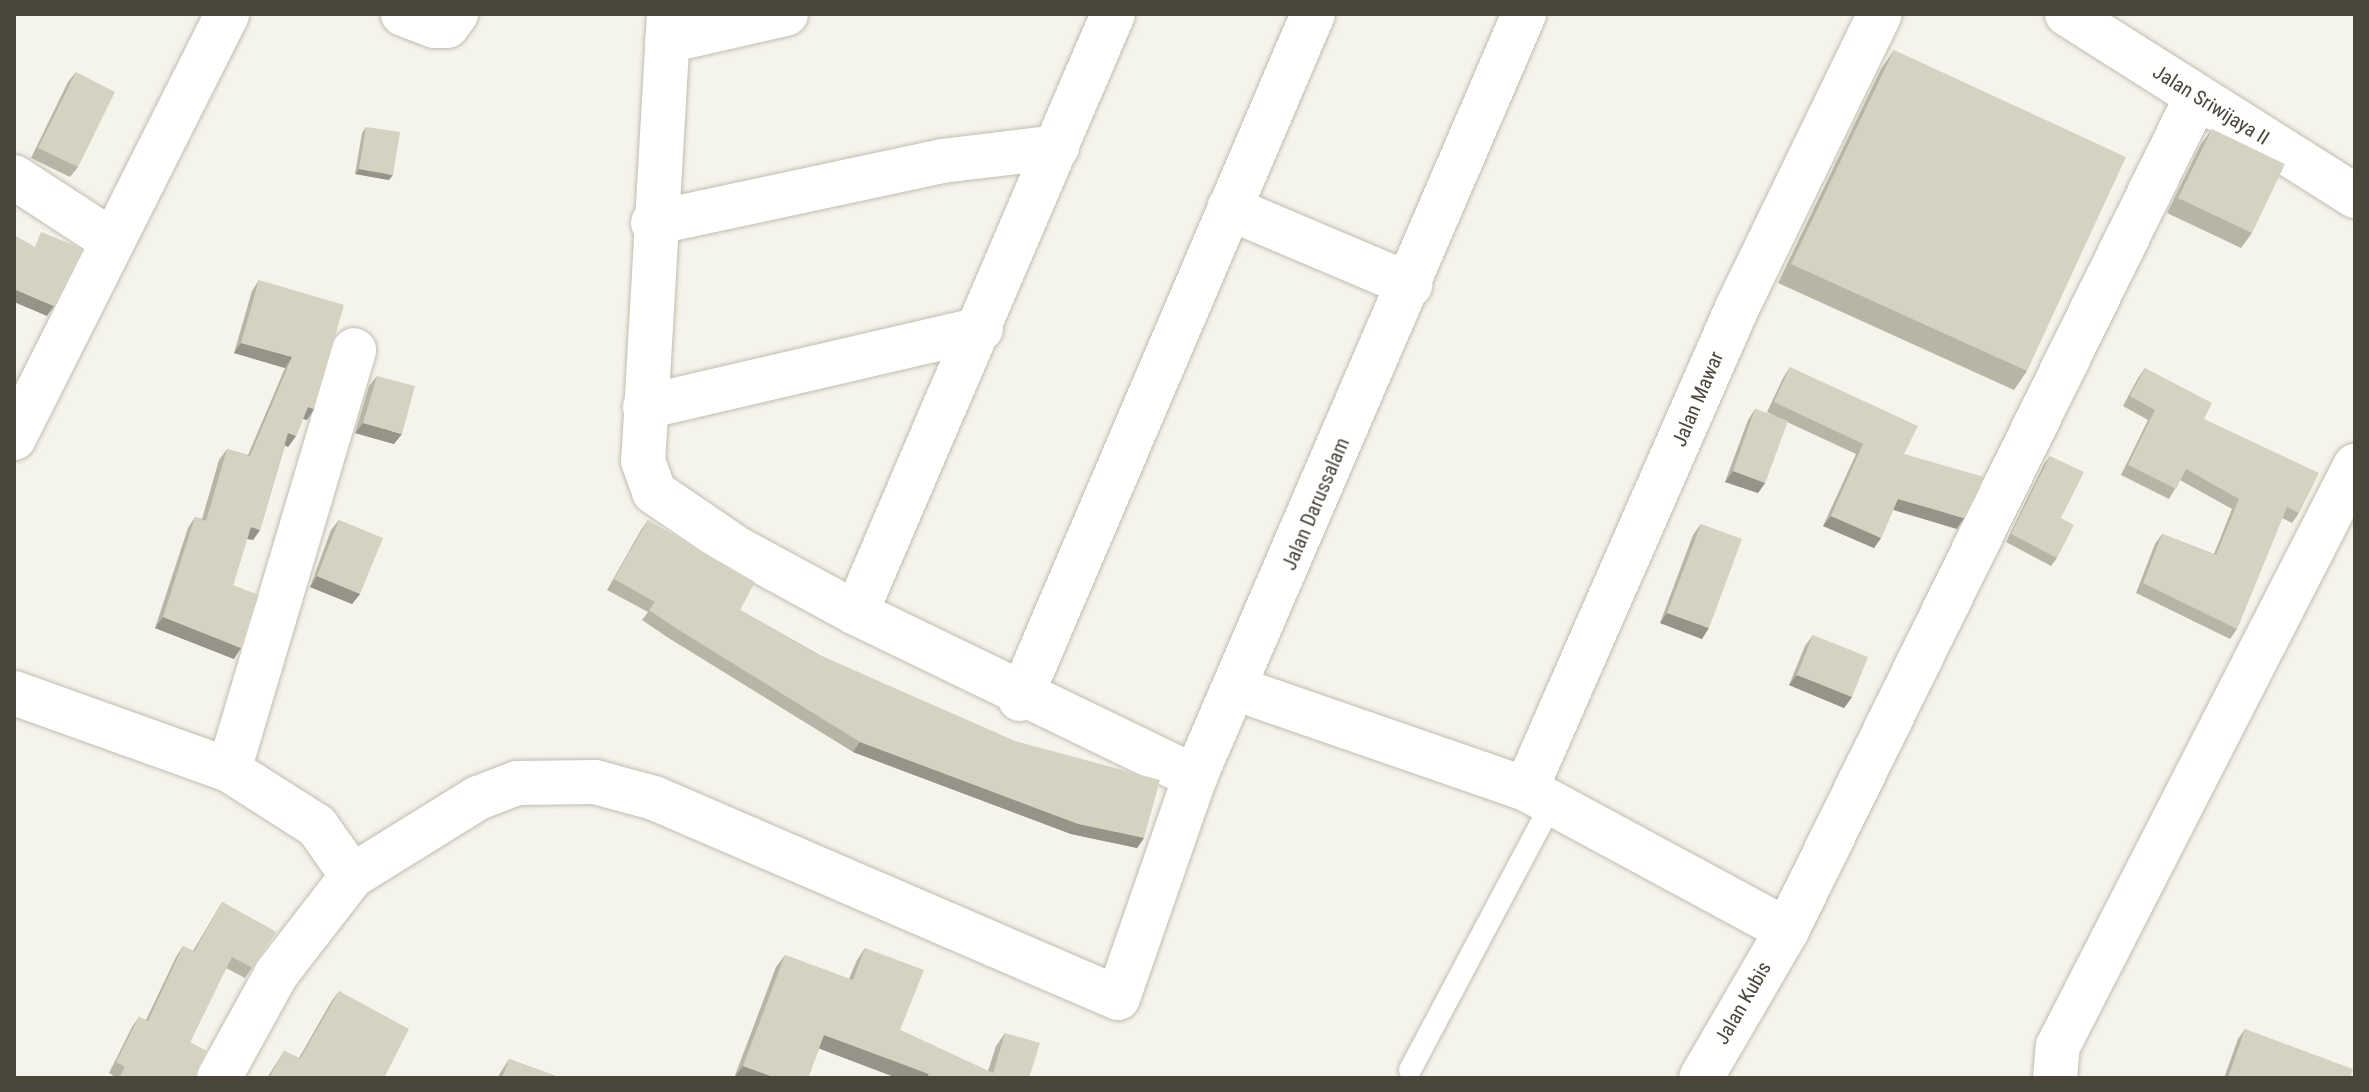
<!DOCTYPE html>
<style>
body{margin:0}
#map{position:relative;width:2369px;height:1092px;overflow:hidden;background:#f5f4ec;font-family:"Roboto Condensed",sans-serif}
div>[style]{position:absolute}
.roads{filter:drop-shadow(0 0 2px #c1bdaf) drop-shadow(0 0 2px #c1bdaf)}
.lane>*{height:22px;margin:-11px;padding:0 11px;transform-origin:11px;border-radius:11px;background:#fff}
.street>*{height:44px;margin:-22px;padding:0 22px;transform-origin:22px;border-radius:22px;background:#fff}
.wall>*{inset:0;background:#b8b5a7}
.shaded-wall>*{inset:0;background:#969388}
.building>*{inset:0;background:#d6d2c2}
span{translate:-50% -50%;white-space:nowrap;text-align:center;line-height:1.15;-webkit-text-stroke:7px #fff;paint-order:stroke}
.street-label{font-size:20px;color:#4a463a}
.frame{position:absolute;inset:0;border:16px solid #4a463a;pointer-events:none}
</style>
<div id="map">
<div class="roads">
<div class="lane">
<i style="left:1410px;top:1070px;width:300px;rotate:-62deg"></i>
</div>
<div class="street">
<i style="left:403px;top:14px;width:33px;rotate:21deg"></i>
<i style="left:434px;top:26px;width:13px"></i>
<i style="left:447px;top:26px;width:15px;rotate:-53deg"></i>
<i style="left:669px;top:14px;width:448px;rotate:93.3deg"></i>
<i style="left:643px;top:461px;width:33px;rotate:70deg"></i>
<i style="left:654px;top:492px;width:102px;rotate:34.2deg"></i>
<i style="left:738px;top:549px;width:134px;rotate:28.5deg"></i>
<i style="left:856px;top:613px;width:377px;rotate:25.8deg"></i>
<i style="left:2067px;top:14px;width:341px;rotate:32.3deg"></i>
<i style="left:667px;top:41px;width:122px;rotate:-12.8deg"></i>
<i style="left:14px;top:177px;width:113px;rotate:33.1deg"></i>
<i style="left:1229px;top:208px;width:197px;rotate:23deg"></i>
<i style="left:653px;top:223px;width:296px;rotate:-12.1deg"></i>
<i style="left:942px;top:161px;width:116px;rotate:-6.9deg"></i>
<i style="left:645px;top:407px;width:345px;rotate:-13.1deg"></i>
<i style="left:14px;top:438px;width:474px;rotate:-63.3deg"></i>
<i style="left:856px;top:613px;width:652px;rotate:-66.78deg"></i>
<i style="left:1237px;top:689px;width:306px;rotate:19.1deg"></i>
<i style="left:1526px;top:789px;width:297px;rotate:28.4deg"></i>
<i style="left:1787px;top:930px;width:929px;rotate:-63.82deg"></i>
<i style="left:14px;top:693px;width:228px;rotate:19.7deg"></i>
<i style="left:229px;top:770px;width:104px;rotate:32.5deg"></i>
<i style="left:317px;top:826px;width:61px;rotate:55deg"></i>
<i style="left:1020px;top:699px;width:745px;rotate:-66.84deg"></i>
<i style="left:229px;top:770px;width:438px;rotate:-73.4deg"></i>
<i style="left:1526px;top:789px;width:525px;rotate:-66.31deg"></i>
<i style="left:1737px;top:308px;width:327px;rotate:-64.1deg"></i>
<i style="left:219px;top:1078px;width:120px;rotate:-61.1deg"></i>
<i style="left:277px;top:973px;width:123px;rotate:-52.3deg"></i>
<i style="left:352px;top:876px;width:148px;rotate:-31.8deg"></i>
<i style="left:478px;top:798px;width:42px;rotate:-21deg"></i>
<i style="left:517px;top:783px;width:78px;rotate:-0.7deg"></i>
<i style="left:595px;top:782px;width:61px;rotate:15.2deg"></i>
<i style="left:654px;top:798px;width:505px;rotate:23.32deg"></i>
<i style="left:1118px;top:998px;width:234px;rotate:-70.8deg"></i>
<i style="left:1195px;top:777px;width:831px;rotate:-66.67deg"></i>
<i style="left:1701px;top:1078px;width:171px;rotate:-59.8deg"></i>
<i style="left:2055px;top:1078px;width:32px;rotate:-85deg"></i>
<i style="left:2058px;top:1046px;width:652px;rotate:-62.88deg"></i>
</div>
</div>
<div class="wall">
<i style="clip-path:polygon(1894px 50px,2027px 371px,2014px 390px,1778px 283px,1881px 69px)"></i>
<i style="clip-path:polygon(76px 72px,78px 167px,70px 177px,31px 158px,68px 82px)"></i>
<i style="clip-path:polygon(366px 127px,389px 180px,355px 174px,362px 133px)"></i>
<i style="clip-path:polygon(2212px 129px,2252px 233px,2241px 248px,2167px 213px,2201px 144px)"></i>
<i style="clip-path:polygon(259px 280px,314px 409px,307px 420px,303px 419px,296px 436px,288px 447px,285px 445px,260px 530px,253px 540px,247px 539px,233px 585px,234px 659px,155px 628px,188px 528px,195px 517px,202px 519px,219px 460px,227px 449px,248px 455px,285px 368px,234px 353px,252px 291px)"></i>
<i style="clip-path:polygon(1790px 367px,1904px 454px,1957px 529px,1893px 510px,1881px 538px,1874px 548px,1823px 526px,1856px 454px,1787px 422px,1765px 483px,1758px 493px,1725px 482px,1748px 420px,1755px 409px,1778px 417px,1767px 412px,1783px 378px)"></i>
<i style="clip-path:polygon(2145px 368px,2204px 419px,2299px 513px,2292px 523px,2282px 518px,2237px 629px,2230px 639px,2136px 593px,2155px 544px,2162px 534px,2214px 554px,2232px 509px,2180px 480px,2169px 499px,2121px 475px,2148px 420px,2123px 406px,2138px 378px)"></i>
<i style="clip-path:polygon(377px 376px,394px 444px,355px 433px,369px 386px)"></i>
<i style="clip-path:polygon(2050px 456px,2061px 518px,2057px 558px,2051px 566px,2006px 542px,2044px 464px)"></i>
<i style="clip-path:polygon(339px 520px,360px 594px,352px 604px,310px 587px,331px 530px)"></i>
<i style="clip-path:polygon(648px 520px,740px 610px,1144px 838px,1137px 848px,1071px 834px,853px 752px,667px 637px,642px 620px,648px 612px,607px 590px,641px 530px)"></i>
<i style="clip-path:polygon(1701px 524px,1702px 639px,1660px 623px,1693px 535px)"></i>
<i style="clip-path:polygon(1813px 635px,1852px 697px,1844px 708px,1789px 685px,1805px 646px)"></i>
<i style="clip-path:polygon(222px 902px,276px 932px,245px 978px,226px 968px,190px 1042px,194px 1078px,117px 1078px,109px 1073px,132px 1027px,139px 1017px,146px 1020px,176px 957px,183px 946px,193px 951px)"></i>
<i style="clip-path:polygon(865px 948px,900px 1030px,988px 1071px,996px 1046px,1005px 1033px,1029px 1078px,897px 1078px,819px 1048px,808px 1078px,734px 1078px,776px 967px,785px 955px,849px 979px,857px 960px)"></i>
<i style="clip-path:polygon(339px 991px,384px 1078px,267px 1078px,284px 1051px,299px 1058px,331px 1002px)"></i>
<i style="clip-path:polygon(2245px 1029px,2350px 1078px,2224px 1078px,2238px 1039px)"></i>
<i style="clip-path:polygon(509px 1059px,561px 1078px,497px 1078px)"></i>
</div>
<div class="shaded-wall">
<i style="clip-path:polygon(359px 169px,393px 175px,389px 180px,355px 174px)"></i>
<i style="clip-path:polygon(14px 289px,54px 306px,47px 316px,14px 302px)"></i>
<i style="clip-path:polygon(241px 343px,292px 357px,285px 368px,234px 353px)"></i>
<i style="clip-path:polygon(308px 407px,314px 409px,307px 420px,300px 418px)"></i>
<i style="clip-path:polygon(363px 423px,402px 434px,394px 444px,355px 433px)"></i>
<i style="clip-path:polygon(288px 433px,296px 436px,288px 447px,281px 443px)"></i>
<i style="clip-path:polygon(1733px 471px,1765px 483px,1758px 493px,1725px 482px)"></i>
<i style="clip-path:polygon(1898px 499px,1964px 518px,1957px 529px,1891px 509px)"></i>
<i style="clip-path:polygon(1831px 516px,1881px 538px,1874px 548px,1823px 526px)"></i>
<i style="clip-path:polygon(251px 527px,260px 530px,253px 540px,243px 538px)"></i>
<i style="clip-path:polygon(317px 576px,360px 594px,352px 604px,310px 587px)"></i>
<i style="clip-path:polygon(1667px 613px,1709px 628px,1702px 639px,1660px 623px)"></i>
<i style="clip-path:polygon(163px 617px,241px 648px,234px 659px,155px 628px)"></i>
<i style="clip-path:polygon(1797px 675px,1852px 697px,1844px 708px,1789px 685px)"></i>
<i style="clip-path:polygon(860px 742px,1144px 838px,1137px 848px,1071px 834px,853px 752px)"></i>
<i style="clip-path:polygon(824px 1035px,929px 1074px,926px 1078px,897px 1078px,815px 1047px)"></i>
<i style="clip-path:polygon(743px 1066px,776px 1078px,734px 1078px)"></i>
</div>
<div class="building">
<i style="clip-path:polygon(1894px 50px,2126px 157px,2027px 371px,1791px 264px)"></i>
<i style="clip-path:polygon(76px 72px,115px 92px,78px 167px,38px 148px)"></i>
<i style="clip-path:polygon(366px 127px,400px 132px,393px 175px,359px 169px)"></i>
<i style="clip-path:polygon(2212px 129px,2285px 164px,2252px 233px,2178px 198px)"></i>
<i style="clip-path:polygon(41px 232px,83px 249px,54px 306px,14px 289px,14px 235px,35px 247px)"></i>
<i style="clip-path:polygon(259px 280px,344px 305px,314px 409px,308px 407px,296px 436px,288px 433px,260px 530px,251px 527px,233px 585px,259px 595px,241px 648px,163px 617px,195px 517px,206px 521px,227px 449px,250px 456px,292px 357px,241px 343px)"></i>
<i style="clip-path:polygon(1790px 367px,1918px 426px,1904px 454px,1984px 477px,1964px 518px,1898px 499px,1881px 538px,1831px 516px,1863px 444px,1774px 402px)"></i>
<i style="clip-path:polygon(2145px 368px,2212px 403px,2204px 419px,2319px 473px,2299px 513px,2287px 507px,2237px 629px,2143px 583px,2162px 534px,2216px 555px,2239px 499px,2186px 469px,2176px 489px,2128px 465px,2155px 410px,2130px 396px)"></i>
<i style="clip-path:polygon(377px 376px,415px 386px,402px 434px,363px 423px)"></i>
<i style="clip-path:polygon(1755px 409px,1788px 421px,1765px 483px,1733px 471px)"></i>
<i style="clip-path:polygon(2050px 456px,2084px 472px,2061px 518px,2074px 525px,2057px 558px,2011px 534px)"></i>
<i style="clip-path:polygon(339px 520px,383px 538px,360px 594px,317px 576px)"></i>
<i style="clip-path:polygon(648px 520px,755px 582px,740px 610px,815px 653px,1015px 741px,1160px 780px,1144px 838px,1078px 824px,860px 742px,674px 627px,649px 610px,655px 602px,614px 579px)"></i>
<i style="clip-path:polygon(1701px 524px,1742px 539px,1709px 628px,1667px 613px)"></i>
<i style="clip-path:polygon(1813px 635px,1868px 657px,1852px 697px,1797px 675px)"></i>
<i style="clip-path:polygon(222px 902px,276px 932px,253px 968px,232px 957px,190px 1042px,207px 1051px,194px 1078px,119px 1078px,125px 1067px,116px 1062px,139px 1017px,148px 1021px,183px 946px,194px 952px)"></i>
<i style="clip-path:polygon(865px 948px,924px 970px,900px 1030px,993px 1073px,1005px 1033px,1040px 1043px,1029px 1078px,927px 1078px,929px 1074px,824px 1035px,808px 1078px,776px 1078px,743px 1066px,785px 955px,853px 980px)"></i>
<i style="clip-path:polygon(339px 991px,409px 1029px,384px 1078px,269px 1078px,284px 1051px,300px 1059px)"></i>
<i style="clip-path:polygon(2245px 1029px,2353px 1069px,2350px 1078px,2228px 1078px)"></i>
<i style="clip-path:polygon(509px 1059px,561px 1078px,502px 1078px)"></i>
</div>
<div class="street-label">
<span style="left:2211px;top:105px;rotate:32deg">Jalan Sriwijaya II</span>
<span style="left:1698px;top:399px;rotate:-67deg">Jalan Mawar</span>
<span style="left:1316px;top:504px;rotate:-67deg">Jalan Darussalam</span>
<span style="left:1743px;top:1003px;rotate:-60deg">Jalan Kubis</span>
</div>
<div class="frame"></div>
</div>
